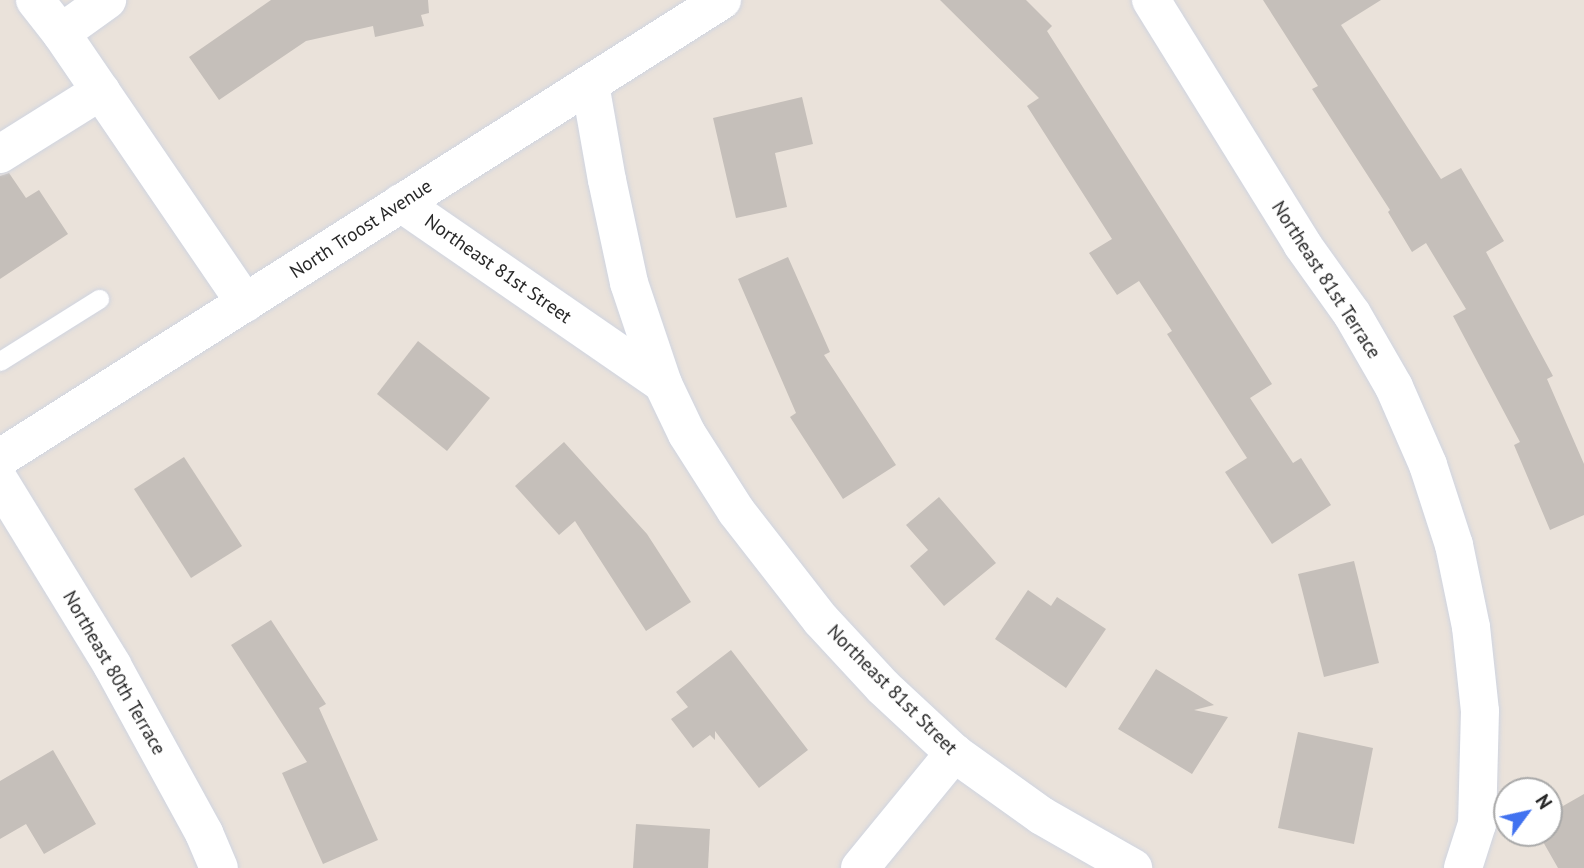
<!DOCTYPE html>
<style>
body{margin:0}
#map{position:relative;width:1584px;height:868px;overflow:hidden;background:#eae2da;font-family:"PT Sans",sans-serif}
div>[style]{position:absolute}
.building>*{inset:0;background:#c5bfba}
.roads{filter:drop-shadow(0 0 2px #cfd4e0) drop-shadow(0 0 2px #cfd4e0)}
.lane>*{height:19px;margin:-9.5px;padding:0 9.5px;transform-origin:9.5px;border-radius:9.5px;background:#fff}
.street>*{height:38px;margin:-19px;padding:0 19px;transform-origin:19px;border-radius:19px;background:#fff}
.secondary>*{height:38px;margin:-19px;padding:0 19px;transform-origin:19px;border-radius:19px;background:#fff}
span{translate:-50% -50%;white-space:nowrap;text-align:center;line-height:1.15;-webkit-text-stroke:7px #fff;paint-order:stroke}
.street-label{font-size:19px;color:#282828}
.north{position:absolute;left:1493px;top:777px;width:70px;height:70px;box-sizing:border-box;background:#fff;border:2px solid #a9a9a9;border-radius:50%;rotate:57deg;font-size:19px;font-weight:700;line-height:28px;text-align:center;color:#282828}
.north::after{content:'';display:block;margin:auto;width:24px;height:32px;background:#4172f0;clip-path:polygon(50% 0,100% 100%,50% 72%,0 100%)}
</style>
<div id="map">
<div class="building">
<i style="clip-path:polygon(271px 0,428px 0,429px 13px,421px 15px,424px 26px,375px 37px,373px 26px,306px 41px,219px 100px,189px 57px)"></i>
<i style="clip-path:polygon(940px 0,1026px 0,1052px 26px,1047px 31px,1272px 384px,1250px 398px,1293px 463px,1301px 458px,1331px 505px,1272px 544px,1225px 472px,1247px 458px,1167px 334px,1172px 331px,1139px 281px,1117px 295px,1089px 253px,1112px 239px,1027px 106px,1039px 98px)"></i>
<i style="clip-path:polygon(1263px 0,1381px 0,1341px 25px,1441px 179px,1461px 168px,1504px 241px,1486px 252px,1553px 376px,1547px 379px,1584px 464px,1584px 515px,1550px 530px,1514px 445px,1520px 442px,1453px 316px,1466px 309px,1426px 243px,1412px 252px,1388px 212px,1390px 210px,1312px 89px,1318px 86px)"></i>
<i style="clip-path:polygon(802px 97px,813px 144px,775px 153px,787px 207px,736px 218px,713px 118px)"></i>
<i style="clip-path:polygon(9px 173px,26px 198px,39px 190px,68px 234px,0 279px,0 176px)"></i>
<i style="clip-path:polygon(788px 257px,830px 352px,824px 355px,896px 465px,843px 499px,790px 417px,796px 413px,738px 279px)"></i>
<i style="clip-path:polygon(418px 341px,490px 398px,447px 451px,377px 394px)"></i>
<i style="clip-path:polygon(564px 442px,647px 534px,691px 602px,646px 631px,575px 521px,559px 535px,515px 486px)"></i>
<i style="clip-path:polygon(184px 457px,242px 546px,191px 578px,134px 489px)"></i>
<i style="clip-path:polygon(939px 497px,996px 563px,944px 606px,910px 566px,928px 550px,906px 525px)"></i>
<i style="clip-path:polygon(1354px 561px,1379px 663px,1324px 677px,1298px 574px)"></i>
<i style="clip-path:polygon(1028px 590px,1051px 606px,1057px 597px,1106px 629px,1066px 688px,995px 639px)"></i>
<i style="clip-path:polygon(271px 620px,326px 704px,319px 708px,378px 840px,323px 864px,282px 773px,307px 762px,231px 645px)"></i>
<i style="clip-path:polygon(731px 650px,808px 750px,759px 788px,715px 731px,715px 740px,710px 735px,693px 748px,671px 719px,688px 707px,676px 692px)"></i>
<i style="clip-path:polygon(1156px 669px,1214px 705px,1194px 710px,1228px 717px,1192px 774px,1118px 729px)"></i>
<i style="clip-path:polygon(1298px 732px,1373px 748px,1354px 844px,1278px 828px)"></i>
<i style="clip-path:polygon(53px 750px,96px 824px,44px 854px,26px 824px,0 839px,0 781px)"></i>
<i style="clip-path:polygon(1584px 794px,1584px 868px,1558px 868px,1538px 833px,1549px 833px,1549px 814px)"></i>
<i style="clip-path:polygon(636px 824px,710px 829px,708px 868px,633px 868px)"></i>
</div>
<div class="roads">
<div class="lane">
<i style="left:0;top:361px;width:117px;rotate:-32.1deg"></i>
</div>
<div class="street">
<i style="left:35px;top:0;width:42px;rotate:51.8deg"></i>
<i style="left:61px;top:33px;width:327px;rotate:55.7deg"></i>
<i style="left:1151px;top:0;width:287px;rotate:58.2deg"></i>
<i style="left:1302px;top:244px;width:86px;rotate:54.5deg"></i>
<i style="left:1352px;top:314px;width:84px;rotate:60.1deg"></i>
<i style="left:1394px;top:387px;width:85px;rotate:66.4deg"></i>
<i style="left:1428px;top:465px;width:84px;rotate:72deg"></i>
<i style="left:1454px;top:545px;width:84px;rotate:78.3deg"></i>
<i style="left:1471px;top:627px;width:84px;rotate:83.9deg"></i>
<i style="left:1480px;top:711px;width:113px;rotate:91.5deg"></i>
<i style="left:1477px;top:824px;width:46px;rotate:107.7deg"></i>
<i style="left:61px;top:33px;width:57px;rotate:-35.7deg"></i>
<i style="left:590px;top:84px;width:97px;rotate:80deg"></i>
<i style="left:607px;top:180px;width:105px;rotate:77.9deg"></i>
<i style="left:629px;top:283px;width:107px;rotate:71.4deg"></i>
<i style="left:663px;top:384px;width:55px;rotate:64.4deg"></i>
<i style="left:687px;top:434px;width:91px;rotate:57.5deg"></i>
<i style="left:736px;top:511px;width:138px;rotate:52.1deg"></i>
<i style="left:821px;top:620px;width:91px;rotate:47.2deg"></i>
<i style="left:883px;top:687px;width:97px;rotate:42.9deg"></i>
<i style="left:954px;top:753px;width:108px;rotate:35.6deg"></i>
<i style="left:1042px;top:816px;width:105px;rotate:29.7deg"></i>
<i style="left:0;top:154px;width:119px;rotate:-32deg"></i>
<i style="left:401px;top:203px;width:318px;rotate:34.6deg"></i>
<i style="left:0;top:482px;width:215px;rotate:58.5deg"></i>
<i style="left:112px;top:665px;width:192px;rotate:61.3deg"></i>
<i style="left:204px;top:833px;width:38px;rotate:67deg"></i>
<i style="left:860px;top:868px;width:149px;rotate:-50.7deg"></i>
</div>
<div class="secondary">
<i style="left:0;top:458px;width:855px;rotate:-32.39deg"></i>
</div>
</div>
<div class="street-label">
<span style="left:361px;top:229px;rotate:-33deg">North Troost Avenue</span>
<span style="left:498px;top:269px;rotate:35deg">Northeast 81st Street</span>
<span style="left:1326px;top:280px;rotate:57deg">Northeast 81st Terrace</span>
<span style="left:114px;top:673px;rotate:60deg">Northeast 80th Terrace</span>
<span style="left:892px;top:690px;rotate:45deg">Northeast 81st Street</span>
</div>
<div class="north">N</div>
</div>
